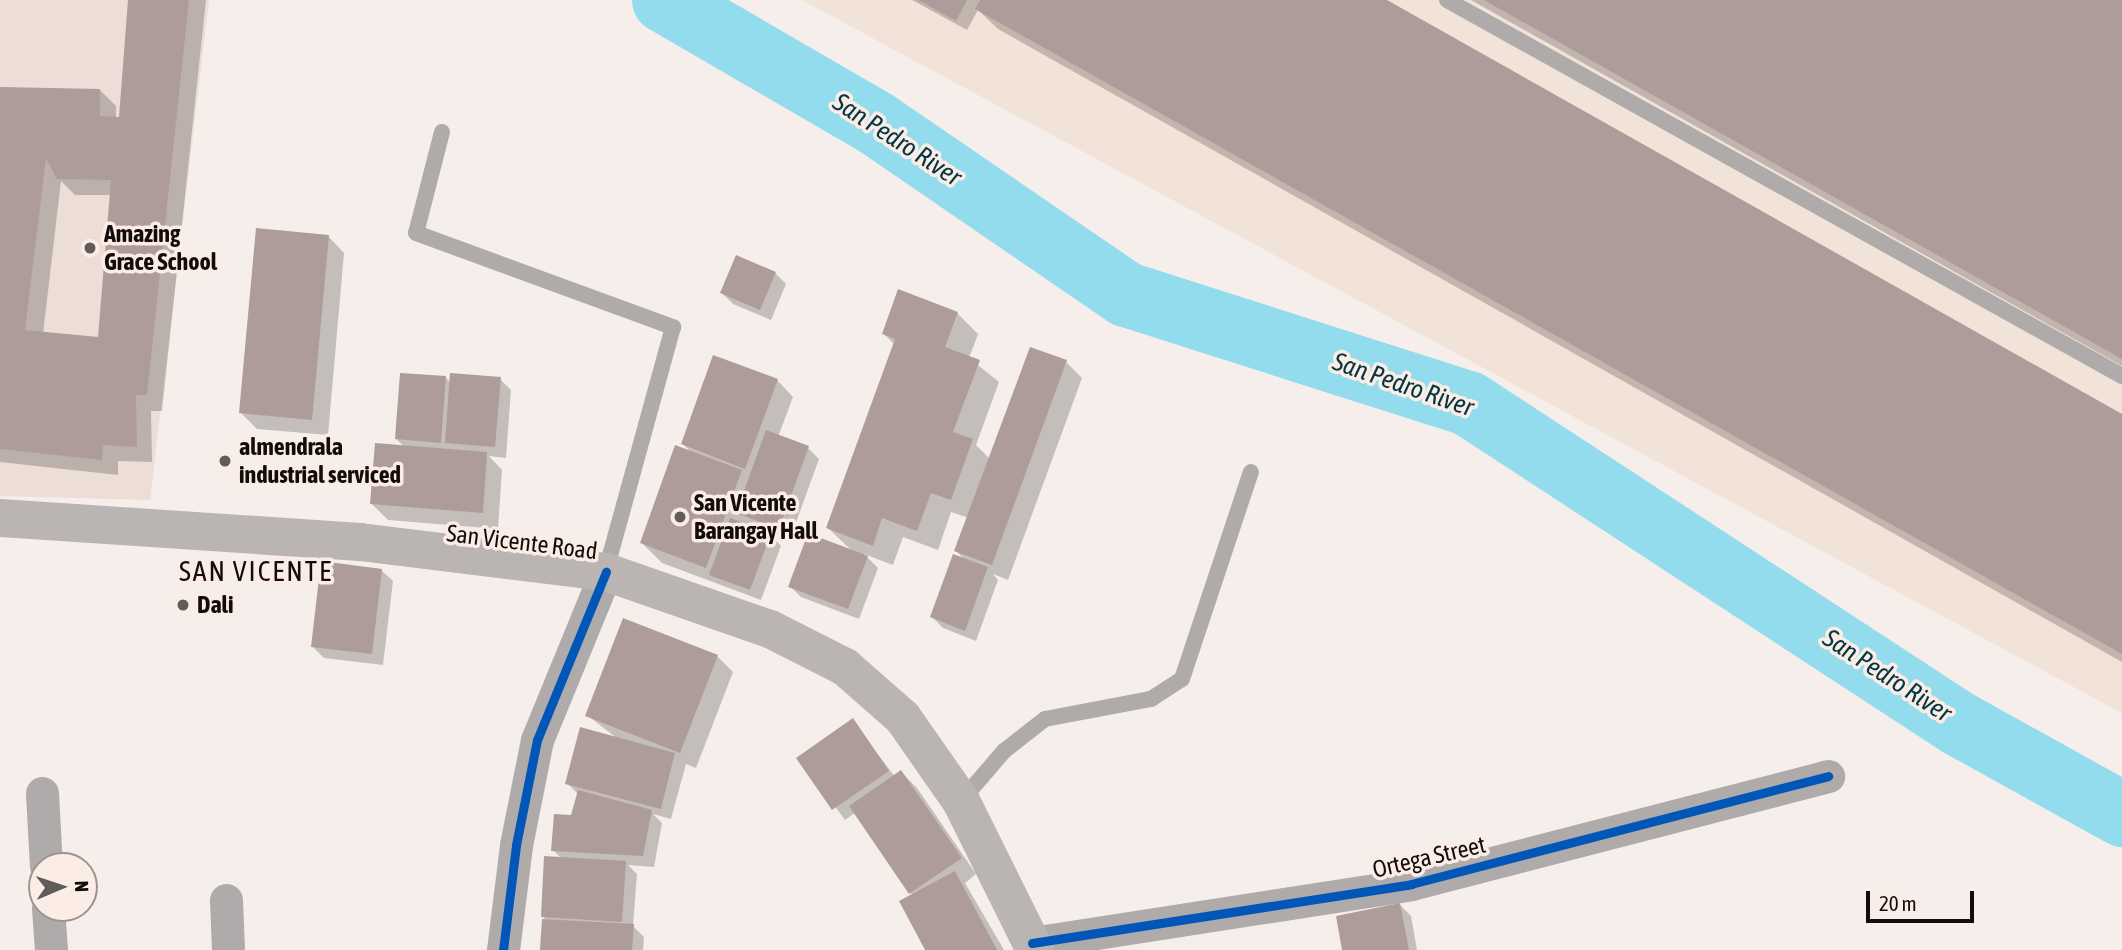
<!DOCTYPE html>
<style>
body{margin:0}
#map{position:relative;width:2122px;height:950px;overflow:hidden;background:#f6eeea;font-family:"Asap Condensed",sans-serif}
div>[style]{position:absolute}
.industrial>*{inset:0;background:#f2e3d9}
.built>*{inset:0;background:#ecddd6}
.shadow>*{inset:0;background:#0003}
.river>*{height:65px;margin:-32.5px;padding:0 32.5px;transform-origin:32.5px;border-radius:32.5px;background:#93dced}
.building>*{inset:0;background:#ae9c9a}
.lane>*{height:16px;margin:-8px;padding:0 8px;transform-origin:8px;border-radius:8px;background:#aeabaa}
.street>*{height:33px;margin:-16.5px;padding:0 16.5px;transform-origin:16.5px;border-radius:16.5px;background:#aeabaa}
.secondary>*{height:38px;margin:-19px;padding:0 19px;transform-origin:19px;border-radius:19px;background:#bab4b3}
.cycleway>*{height:9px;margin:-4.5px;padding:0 4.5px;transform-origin:4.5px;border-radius:4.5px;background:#0057b8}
.dots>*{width:19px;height:19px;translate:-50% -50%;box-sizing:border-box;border:4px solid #fbede5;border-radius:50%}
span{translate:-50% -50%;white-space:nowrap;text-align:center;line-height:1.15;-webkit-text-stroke:7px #fbede5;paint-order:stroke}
.poi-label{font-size:24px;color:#120d0b;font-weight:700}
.left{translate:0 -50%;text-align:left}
.street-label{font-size:24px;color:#120d0b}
.water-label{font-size:26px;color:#033843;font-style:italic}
.quarter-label{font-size:28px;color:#120d0b;letter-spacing:2px}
.north{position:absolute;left:28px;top:852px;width:70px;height:70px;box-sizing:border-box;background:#fbede5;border:2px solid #9e938e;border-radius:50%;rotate:88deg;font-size:19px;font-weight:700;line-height:28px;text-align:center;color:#120d0b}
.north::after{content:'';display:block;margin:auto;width:24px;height:32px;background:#625c59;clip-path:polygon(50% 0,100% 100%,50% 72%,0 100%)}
.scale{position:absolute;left:1866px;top:891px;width:108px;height:32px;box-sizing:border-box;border:4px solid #120d0b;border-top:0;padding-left:9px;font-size:21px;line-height:24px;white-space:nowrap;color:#120d0b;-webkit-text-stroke:5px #fbede5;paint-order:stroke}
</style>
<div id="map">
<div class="industrial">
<i style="clip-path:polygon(802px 0,2122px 0,2122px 713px)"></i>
</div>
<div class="built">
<i style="clip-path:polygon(0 0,209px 0,150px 500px,0 496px)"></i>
</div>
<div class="shadow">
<i style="clip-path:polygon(evenodd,130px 0,206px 0,162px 411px,151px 411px,152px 462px,118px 461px,118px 475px,0 462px,0 88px,100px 90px,116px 106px,116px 118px,121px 118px,130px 0,61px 181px,75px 195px,112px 195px,100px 339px,43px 334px,61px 181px)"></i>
<i style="clip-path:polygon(912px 0,1383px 0,2122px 416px,2122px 662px,998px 29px,978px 10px,967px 30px)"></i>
<i style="clip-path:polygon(1471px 0,2122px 0,2122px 366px)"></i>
<i style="clip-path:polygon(328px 236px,344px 253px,328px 435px,257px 429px,240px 412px)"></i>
<i style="clip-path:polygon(775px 273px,786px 284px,771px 320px,733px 304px,722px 293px)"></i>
<i style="clip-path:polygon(957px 313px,978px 334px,969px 358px,999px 382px,976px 445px,990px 459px,1066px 362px,1082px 378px,1008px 580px,993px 574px,998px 580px,976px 641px,943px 628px,932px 617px,966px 561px,956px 551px,969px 518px,951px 512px,938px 550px,903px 537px,893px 565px,864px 554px,878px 568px,859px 619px,801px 597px,790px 586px,852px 551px,828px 528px,895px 345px,884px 334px)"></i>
<i style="clip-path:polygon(446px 378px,451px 383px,500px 379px,511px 390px,506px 458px,489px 456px,502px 470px,498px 529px,388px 520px,372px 504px,405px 447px,396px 439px)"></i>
<i style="clip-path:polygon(777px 380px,793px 397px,778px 437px,808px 448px,819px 459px,790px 539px,766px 530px,781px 546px,761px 600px,662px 563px,642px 543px,692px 453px,683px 444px)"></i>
<i style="clip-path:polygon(381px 570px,393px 581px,383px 665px,324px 658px,313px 647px)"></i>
<i style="clip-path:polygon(717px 656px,733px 672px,696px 768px,686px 764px,671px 819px,653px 814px,662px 823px,654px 867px,628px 865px,637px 874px,633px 926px,644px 937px,643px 950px,542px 950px,547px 921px,543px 917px,562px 859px,553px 850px,572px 817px,579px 795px,567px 783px,614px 736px,587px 715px)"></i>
<i style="clip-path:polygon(853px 721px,895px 777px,901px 772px,917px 788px,976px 874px,965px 883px,1004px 950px,927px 950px,913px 896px,856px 812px,845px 820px,799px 758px)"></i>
<i style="clip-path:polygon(1400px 905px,1411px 916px,1417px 950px,1344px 950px)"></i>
</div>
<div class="river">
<i style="left:664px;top:0;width:245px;rotate:30.1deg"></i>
<i style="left:876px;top:123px;width:303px;rotate:34.4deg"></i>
<i style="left:1126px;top:294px;width:359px;rotate:17.7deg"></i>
<i style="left:1468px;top:403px;width:585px;rotate:33.15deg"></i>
<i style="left:1958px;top:723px;width:188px;rotate:29deg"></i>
</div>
<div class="building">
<i style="clip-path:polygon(evenodd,128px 0,189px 0,147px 395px,136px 395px,137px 447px,103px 445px,102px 460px,0 449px,0 87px,100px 89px,100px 116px,119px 117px,128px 0,46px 158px,57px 179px,111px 180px,98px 337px,25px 330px,46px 158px)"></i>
<i style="clip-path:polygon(918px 0,967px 0,956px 21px)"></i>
<i style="clip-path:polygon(980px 0,1387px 0,2122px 414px,2122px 654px,975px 9px)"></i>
<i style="clip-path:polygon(1484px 0,2122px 0,2122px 359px)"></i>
<i style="clip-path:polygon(256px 228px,329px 235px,312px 420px,239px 413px)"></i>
<i style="clip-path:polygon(736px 255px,776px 272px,760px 310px,720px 293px)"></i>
<i style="clip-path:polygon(898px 289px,958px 312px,945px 347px,980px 360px,953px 432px,973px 439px,951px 500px,931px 493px,917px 531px,882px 518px,873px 546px,826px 528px,895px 339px,882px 334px)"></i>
<i style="clip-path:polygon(1030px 347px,1067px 360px,992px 565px,954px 551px)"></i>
<i style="clip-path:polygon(713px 355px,778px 379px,745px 469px,681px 444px)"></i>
<i style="clip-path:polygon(400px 373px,446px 376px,441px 443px,395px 439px)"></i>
<i style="clip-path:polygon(450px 373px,501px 377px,495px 447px,445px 443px)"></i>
<i style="clip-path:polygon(766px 430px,809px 446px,779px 529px,736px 513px)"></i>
<i style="clip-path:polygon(375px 443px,487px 452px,483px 513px,370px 504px)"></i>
<i style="clip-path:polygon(675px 445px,742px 470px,706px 568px,640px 543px)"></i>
<i style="clip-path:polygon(730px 518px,771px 533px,750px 590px,709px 575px)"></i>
<i style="clip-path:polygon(808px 533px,868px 556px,848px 609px,788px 587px)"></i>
<i style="clip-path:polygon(953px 554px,988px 567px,965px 631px,930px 617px)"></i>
<i style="clip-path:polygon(321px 561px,382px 569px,372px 654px,311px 647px)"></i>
<i style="clip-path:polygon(623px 618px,718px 655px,680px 753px,585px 716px)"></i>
<i style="clip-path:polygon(853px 718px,889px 771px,832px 810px,796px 758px)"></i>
<i style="clip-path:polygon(580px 727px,675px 753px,661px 809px,565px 784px)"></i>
<i style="clip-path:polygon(901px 770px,962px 858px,909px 894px,849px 806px)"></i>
<i style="clip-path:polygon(578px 790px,652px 810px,643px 856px,551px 851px,554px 814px,571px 815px)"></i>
<i style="clip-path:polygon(544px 856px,626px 861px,622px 922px,541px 917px)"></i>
<i style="clip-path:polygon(955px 871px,997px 950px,925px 950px,899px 901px)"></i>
<i style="clip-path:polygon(1400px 903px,1409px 950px,1342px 950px,1336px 916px)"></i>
<i style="clip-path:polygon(542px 919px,634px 924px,632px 950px,540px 950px)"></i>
</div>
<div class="lane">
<i style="left:1447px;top:0;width:773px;rotate:29.12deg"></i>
<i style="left:442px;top:132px;width:104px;rotate:104.4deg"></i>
<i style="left:416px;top:233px;width:274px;rotate:20.1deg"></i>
<i style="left:673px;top:327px;width:253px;rotate:105.4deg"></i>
<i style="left:961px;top:801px;width:66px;rotate:-49.3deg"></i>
<i style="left:1004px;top:751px;width:52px;rotate:-38deg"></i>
<i style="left:1045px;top:719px;width:108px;rotate:-10.7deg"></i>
<i style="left:1151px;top:699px;width:37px;rotate:-33deg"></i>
<i style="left:1182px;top:679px;width:218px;rotate:-71.6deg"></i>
</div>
<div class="street">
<i style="left:42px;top:793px;width:73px;rotate:86.9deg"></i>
<i style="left:226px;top:900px;width:50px;rotate:87.7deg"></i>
<i style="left:48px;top:908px;width:42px;rotate:85.9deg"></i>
<i style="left:1032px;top:943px;width:384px;rotate:-8.8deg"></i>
<i style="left:1411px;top:884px;width:431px;rotate:-14.5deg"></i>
<i style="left:503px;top:950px;width:106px;rotate:-82.9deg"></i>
<i style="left:516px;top:845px;width:107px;rotate:-78.7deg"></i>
<i style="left:537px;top:740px;width:182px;rotate:-67.7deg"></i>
</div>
<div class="secondary">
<i style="left:0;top:518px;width:361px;rotate:3.8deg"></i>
<i style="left:360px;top:542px;width:248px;rotate:7deg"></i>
<i style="left:606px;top:572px;width:174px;rotate:19.2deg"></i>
<i style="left:770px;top:629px;width:84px;rotate:26.9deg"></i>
<i style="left:845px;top:667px;width:77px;rotate:41.3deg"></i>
<i style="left:903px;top:718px;width:101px;rotate:55.1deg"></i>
<i style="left:961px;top:801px;width:166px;rotate:63.6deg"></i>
</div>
<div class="cycleway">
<i style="left:1032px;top:943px;width:384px;rotate:-8.8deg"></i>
<i style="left:1411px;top:884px;width:431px;rotate:-14.5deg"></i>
<i style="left:503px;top:950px;width:106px;rotate:-82.9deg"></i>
<i style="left:516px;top:845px;width:107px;rotate:-78.7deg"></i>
<i style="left:537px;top:740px;width:182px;rotate:-67.7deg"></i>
</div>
<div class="dots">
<i style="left:90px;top:248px;background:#625c59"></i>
<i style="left:225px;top:461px;background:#625c59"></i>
<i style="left:680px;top:517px;background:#625c59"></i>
<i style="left:183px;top:605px;background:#625c59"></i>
</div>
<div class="poi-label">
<span class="left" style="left:104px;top:248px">Amazing<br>Grace School</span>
<span class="left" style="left:239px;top:461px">almendrala<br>industrial serviced</span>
<span class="left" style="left:694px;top:517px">San Vicente<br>Barangay Hall</span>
<span class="left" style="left:197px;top:605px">Dali</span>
</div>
<div class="street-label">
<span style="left:522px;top:542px;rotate:7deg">San Vicente Road</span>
<span style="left:1429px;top:857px;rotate:-13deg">Ortega Street</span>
</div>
<div class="water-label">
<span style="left:897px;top:140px;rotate:33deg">San Pedro River</span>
<span style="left:1403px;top:385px;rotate:19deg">San Pedro River</span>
<span style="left:1887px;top:676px;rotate:33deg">San Pedro River</span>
</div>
<div class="quarter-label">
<span style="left:256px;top:571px">SAN VICENTE</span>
</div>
<div class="north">N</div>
<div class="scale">20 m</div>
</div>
